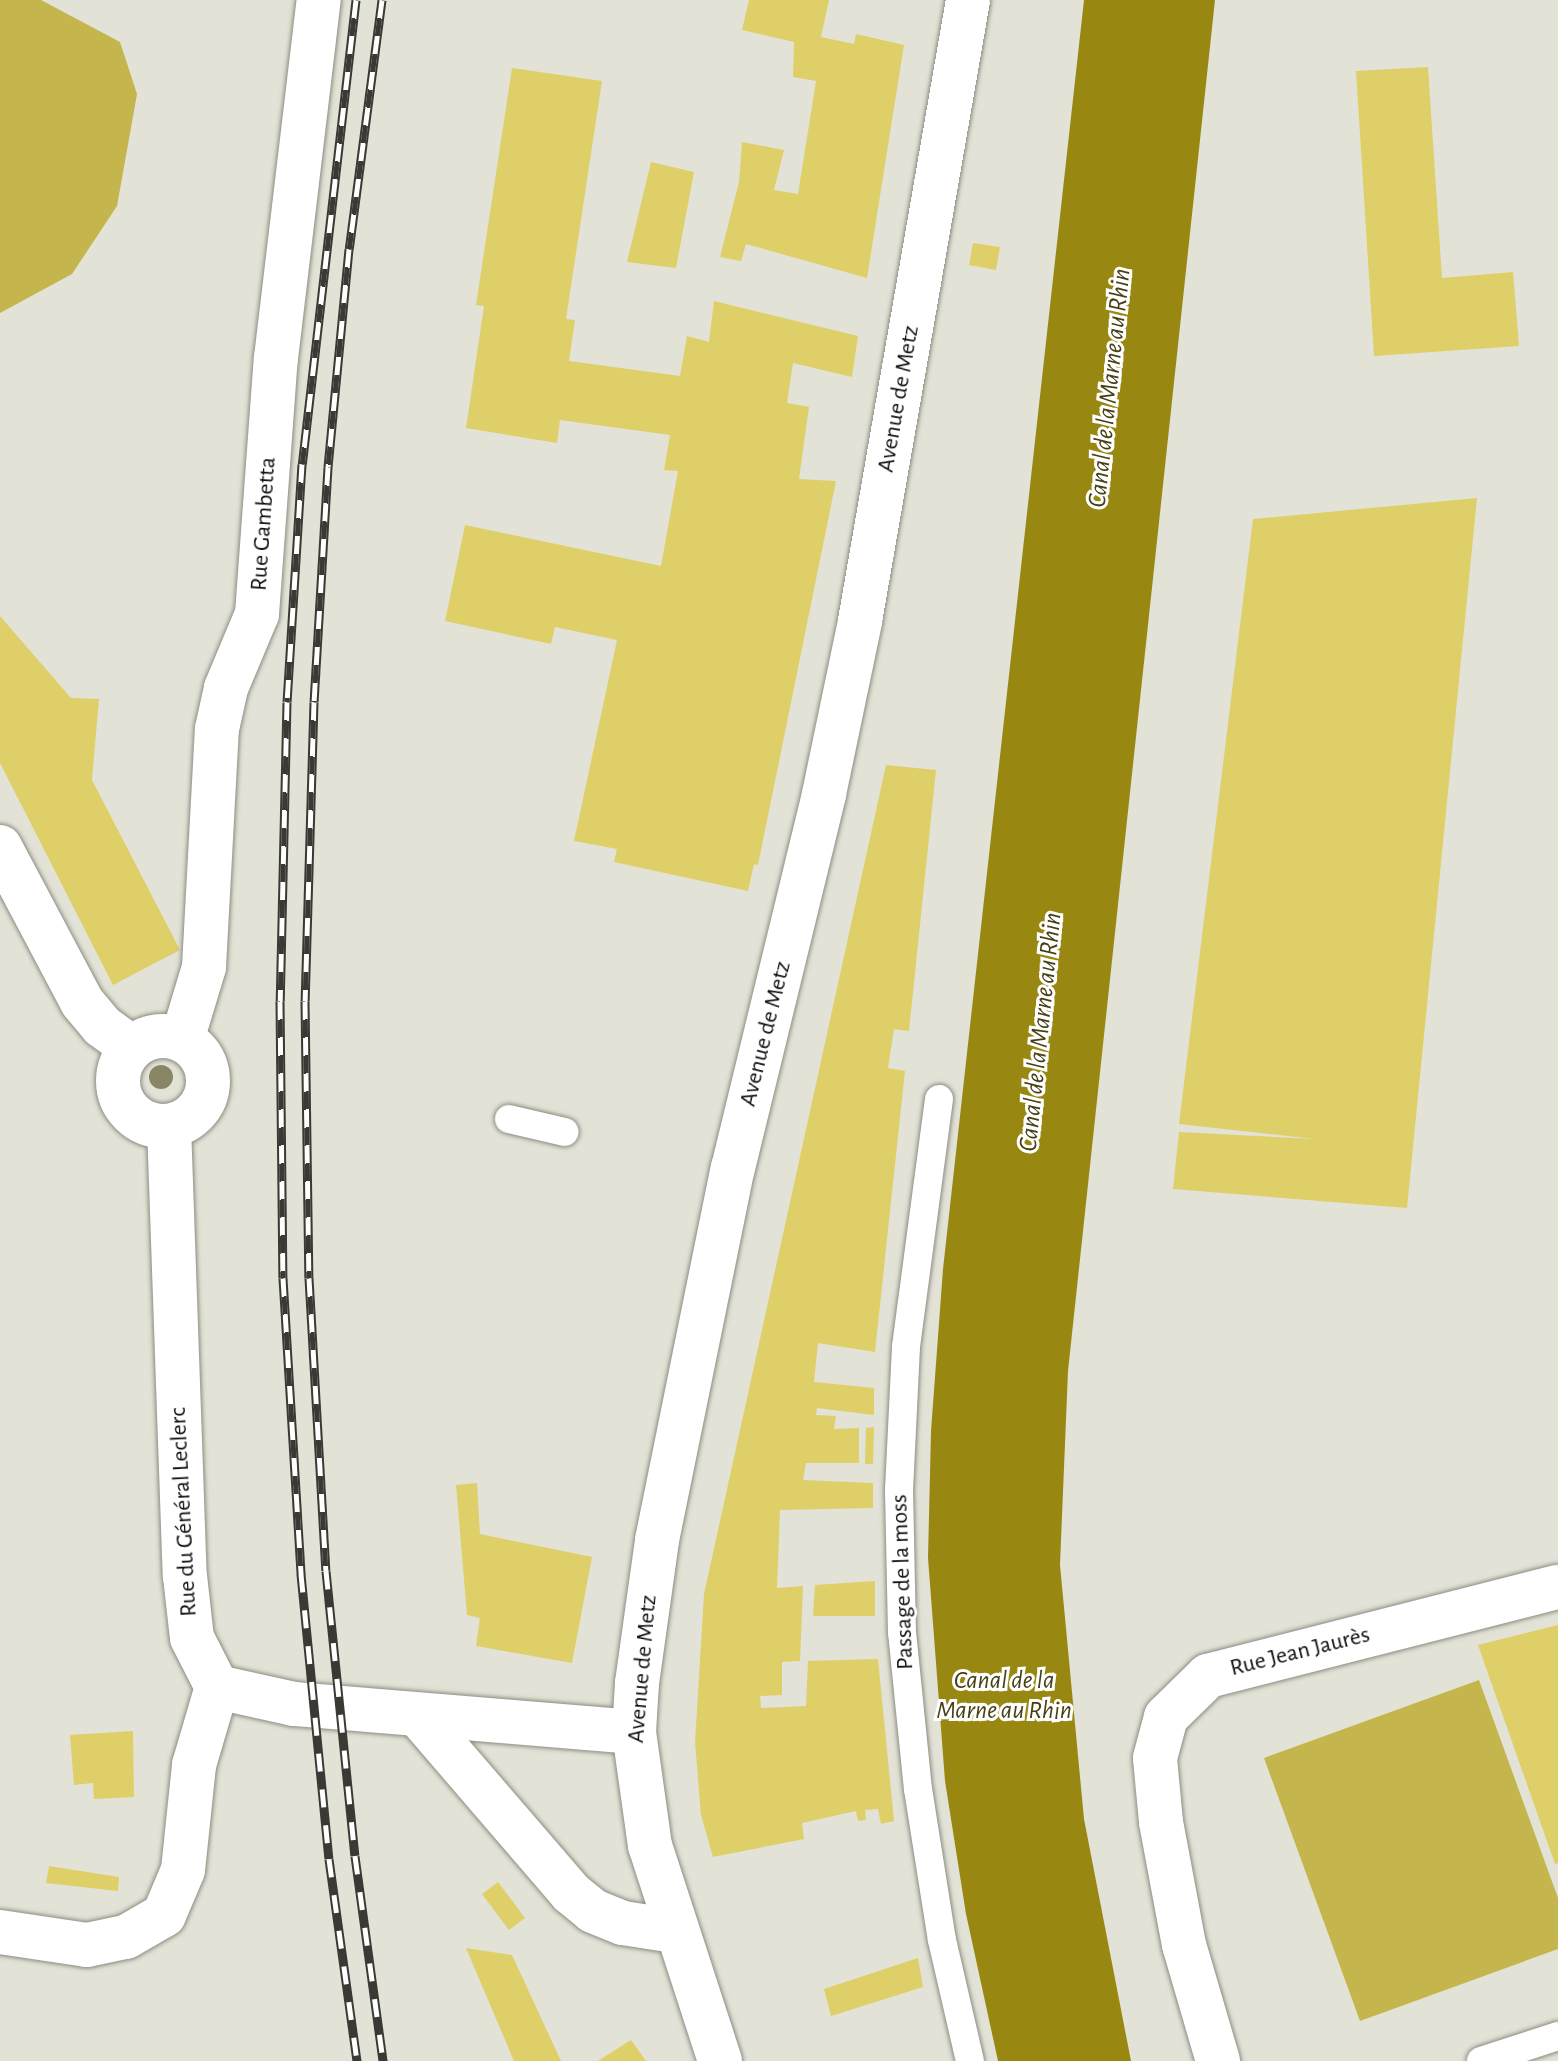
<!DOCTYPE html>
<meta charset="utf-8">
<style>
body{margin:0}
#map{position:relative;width:1558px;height:2061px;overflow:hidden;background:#e3e2d6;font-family:"Alegreya Sans",sans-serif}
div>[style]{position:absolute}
.green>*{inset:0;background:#c4b54d}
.water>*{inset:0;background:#988812}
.building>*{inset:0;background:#dfcf68}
.roads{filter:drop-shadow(0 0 2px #8d8c82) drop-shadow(0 0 2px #8d8c82)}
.service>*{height:28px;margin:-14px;padding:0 14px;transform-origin:14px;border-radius:14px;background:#fff}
.minor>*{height:44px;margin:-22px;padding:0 22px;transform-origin:22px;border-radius:22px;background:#fff}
.minor>.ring{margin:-22px;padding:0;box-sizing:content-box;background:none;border:44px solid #fff;border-radius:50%}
.secondary>*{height:44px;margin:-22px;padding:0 22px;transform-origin:22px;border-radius:22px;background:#fff}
.rail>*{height:9px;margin-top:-4.5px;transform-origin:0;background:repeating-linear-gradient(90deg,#fff 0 18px,#3a3934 0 36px);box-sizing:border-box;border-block:2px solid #3a3934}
.trees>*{width:24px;height:24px;margin:-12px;border-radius:50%;background:#898567}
span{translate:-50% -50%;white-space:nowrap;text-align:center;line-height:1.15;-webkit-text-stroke:6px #fff;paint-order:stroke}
.street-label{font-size:24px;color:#0f0e0b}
.water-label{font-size:26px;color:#474015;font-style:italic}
</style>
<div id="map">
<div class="green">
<i style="clip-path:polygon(0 0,41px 0,120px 42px,137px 94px,117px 206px,72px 274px,0 313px)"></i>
<i style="clip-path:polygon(1479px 1680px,1558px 1898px,1558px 1949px,1360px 2021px,1264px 1758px)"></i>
</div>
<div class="water">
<i style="clip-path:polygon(1084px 0,1215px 0,1068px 1371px,1060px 1565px,1084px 1819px,1131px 2061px,998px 2061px,966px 1914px,945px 1781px,928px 1558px,931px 1431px,943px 1269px)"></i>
</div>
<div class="building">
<i style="clip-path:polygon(749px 0,829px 0,821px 37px,854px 44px,856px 34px,904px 45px,867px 278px,746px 244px,741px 261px,720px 257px,739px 182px,742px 142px,784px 150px,774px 190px,798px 194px,816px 81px,793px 77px,794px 42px,742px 30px)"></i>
<i style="clip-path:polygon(1428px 67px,1442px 278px,1513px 272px,1519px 346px,1374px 356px,1356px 71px)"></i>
<i style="clip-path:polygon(512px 68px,602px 81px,566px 319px,575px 320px,569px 361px,680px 376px,687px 336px,709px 342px,714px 301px,858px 336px,852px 377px,793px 363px,787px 403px,809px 407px,799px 479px,836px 481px,758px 865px,754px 864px,748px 891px,614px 862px,617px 849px,574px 841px,617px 640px,555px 627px,551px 644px,445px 621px,465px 525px,661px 566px,678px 471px,664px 470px,670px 435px,560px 420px,557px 443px,466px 428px,484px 306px,476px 305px)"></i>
<i style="clip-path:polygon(651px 162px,694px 172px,676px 268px,627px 262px)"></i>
<i style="clip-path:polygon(973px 243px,1000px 247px,996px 270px,969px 265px)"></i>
<i style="clip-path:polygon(1477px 498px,1407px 1208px,1173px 1189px,1179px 1132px,1315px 1139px,1179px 1124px,1253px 519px)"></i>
<i style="clip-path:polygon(0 616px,71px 698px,99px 699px,92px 780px,180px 950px,113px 985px,0 763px)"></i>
<i style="clip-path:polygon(886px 765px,936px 770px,909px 1031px,894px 1029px,888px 1068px,905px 1071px,875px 1352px,818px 1343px,814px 1382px,874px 1388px,874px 1415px,817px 1408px,816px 1415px,836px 1416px,834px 1429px,859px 1428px,859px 1463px,806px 1463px,803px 1480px,873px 1483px,873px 1508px,780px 1510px,777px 1588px,803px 1586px,800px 1661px,782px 1662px,782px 1695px,760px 1696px,761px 1708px,806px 1706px,808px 1661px,878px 1659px,894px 1821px,881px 1824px,878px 1809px,865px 1810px,866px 1820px,858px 1821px,856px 1811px,802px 1823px,804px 1839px,713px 1857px,701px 1815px,695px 1742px,704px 1594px)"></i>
<i style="clip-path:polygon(874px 1427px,873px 1464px,865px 1464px,866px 1428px)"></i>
<i style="clip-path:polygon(477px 1483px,480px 1534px,592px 1557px,572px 1663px,476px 1646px,480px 1618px,467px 1615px,456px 1485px)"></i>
<i style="clip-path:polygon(875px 1581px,875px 1616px,813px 1616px,815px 1585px)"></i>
<i style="clip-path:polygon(1558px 1625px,1558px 1863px,1555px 1864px,1478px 1645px)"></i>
<i style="clip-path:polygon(133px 1731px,134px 1797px,94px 1799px,93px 1783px,74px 1785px,70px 1735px)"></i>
<i style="clip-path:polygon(49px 1866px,119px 1877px,118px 1891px,46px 1883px)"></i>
<i style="clip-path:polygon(498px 1882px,525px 1918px,509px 1930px,482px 1894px)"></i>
<i style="clip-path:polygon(466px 1948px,512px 1955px,561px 2061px,514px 2061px)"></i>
<i style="clip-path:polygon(918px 1958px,923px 1987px,831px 2016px,824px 1989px)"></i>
<i style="clip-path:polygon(631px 2040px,646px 2061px,598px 2061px)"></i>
</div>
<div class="roads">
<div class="service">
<i style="left:939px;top:1099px;width:250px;rotate:97.6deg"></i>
<i style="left:906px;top:1347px;width:143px;rotate:92.8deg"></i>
<i style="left:899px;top:1490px;width:142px;rotate:88.8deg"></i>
<i style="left:902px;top:1632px;width:158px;rotate:84.2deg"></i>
<i style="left:918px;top:1789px;width:153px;rotate:81deg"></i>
<i style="left:942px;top:1940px;width:124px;rotate:77deg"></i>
<i style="left:509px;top:1119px;width:57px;rotate:13.1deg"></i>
<i style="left:1481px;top:2061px;width:81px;rotate:-18deg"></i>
</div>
<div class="minor">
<i style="left:0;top:847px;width:175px;rotate:62.1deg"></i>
<i style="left:82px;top:1002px;width:31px;rotate:50deg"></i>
<i style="left:102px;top:1026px;width:37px;rotate:36deg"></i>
<i class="ring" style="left:118px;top:1036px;width:46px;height:46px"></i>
<i style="left:182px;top:1040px;width:76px;rotate:-73.2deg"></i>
<i style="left:204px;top:967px;width:238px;rotate:-86.9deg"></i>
<i style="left:217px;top:729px;width:42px;rotate:-77.6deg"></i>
<i style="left:226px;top:688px;width:80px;rotate:-67.3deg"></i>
<i style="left:257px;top:614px;width:257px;rotate:-85.8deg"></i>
<i style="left:276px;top:358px;width:361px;rotate:-83.2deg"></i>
<i style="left:169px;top:1126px;width:450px;rotate:88deg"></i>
<i style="left:185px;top:1576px;width:62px;rotate:83.6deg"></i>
<i style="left:192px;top:1638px;width:55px;rotate:63deg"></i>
<i style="left:217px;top:1687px;width:79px;rotate:12.4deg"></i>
<i style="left:294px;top:1704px;width:341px;rotate:4.7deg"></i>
<i style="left:418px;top:1715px;width:235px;rotate:49.3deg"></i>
<i style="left:571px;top:1893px;width:28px;rotate:39deg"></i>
<i style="left:593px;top:1911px;width:32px;rotate:22deg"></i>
<i style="left:623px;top:1923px;width:52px;rotate:8.9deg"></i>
<i style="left:0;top:1932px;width:88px;rotate:8.5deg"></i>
<i style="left:87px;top:1945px;width:40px;rotate:-12deg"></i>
<i style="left:126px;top:1937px;width:44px;rotate:-30.1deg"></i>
<i style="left:164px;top:1915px;width:49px;rotate:-67.1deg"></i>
<i style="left:183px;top:1870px;width:106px;rotate:-84deg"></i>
<i style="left:194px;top:1765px;width:81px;rotate:-73.6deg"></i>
<i style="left:1218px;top:2061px;width:121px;rotate:-106.3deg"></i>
<i style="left:1184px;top:1945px;width:125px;rotate:-100.6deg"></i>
<i style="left:1161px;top:1822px;width:64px;rotate:-95.4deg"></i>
<i style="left:1155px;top:1758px;width:42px;rotate:-75deg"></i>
<i style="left:1166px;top:1717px;width:59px;rotate:-44.3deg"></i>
<i style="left:1208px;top:1676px;width:361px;rotate:-14.3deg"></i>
</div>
<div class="secondary">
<i style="left:720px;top:2061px;width:226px;rotate:-108deg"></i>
<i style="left:650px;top:1846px;width:115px;rotate:-98deg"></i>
<i style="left:634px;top:1732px;width:49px;rotate:-86.5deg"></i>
<i style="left:637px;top:1683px;width:144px;rotate:-82deg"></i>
<i style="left:657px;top:1540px;width:380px;rotate:-78.5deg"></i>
<i style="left:733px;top:1168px;width:385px;rotate:-76.3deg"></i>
<i style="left:824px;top:794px;width:177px;rotate:-78.2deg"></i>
<i style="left:860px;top:621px;width:630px;rotate:-80.13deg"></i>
</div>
</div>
<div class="rail">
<i style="left:356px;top:0;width:467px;rotate:96.6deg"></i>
<i style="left:302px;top:464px;width:238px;rotate:93.6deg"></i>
<i style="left:287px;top:702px;width:299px;rotate:91.3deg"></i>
<i style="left:280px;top:1001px;width:277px;rotate:89.4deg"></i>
<i style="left:283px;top:1278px;width:297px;rotate:86.5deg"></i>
<i style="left:301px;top:1574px;width:286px;rotate:84.4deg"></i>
<i style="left:329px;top:1859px;width:204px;rotate:82.1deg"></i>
<i style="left:382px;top:0;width:251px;rotate:97.5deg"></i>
<i style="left:349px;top:249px;width:219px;rotate:95.5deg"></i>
<i style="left:328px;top:467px;width:235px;rotate:93.4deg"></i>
<i style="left:314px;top:702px;width:299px;rotate:91.7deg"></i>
<i style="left:305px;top:1001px;width:277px;rotate:89.2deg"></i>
<i style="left:309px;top:1278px;width:293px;rotate:86.7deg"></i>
<i style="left:326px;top:1571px;width:286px;rotate:84.2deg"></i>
<i style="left:355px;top:1856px;width:207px;rotate:82.2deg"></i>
</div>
<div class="trees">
<i style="left:161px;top:1077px"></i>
</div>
<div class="street-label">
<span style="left:899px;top:399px;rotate:-80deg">Avenue de Metz</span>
<span style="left:264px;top:524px;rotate:-86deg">Rue Gambetta</span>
<span style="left:766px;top:1034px;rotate:-76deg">Avenue de Metz</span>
<span style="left:184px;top:1512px;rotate:-93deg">Rue du Général Leclerc</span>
<span style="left:903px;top:1582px;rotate:-92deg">Passage de la moss</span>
<span style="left:1300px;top:1652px;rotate:-14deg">Rue Jean Jaurès</span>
<span style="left:643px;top:1669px;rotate:-85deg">Avenue de Metz</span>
</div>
<div class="water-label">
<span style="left:1110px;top:388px;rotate:-84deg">Canal de la Marne au Rhin</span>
<span style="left:1041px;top:1032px;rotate:-84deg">Canal de la Marne au Rhin</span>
<span style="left:1004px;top:1696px">Canal de la<br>Marne au Rhin</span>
</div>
</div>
